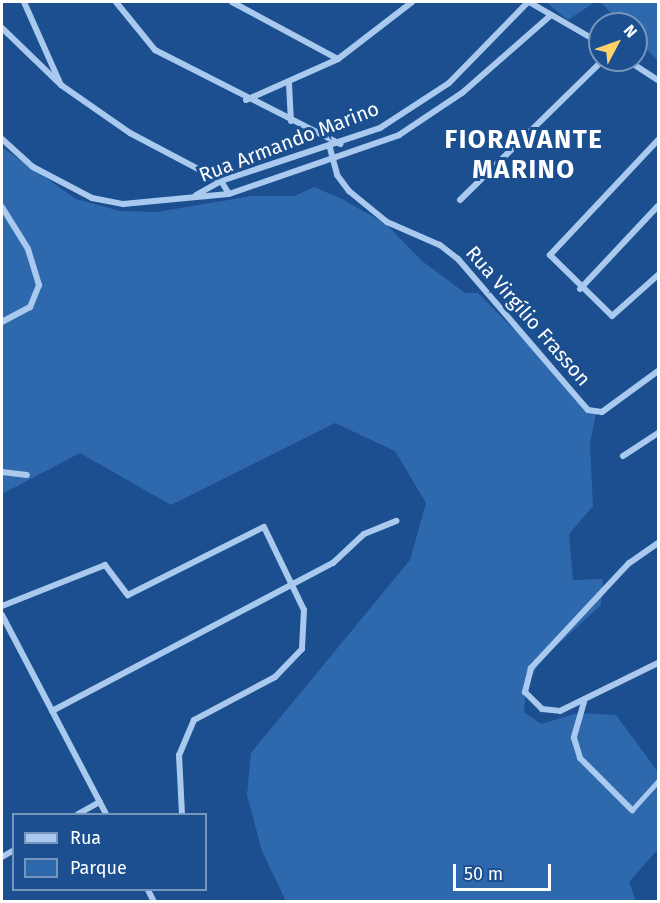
<!DOCTYPE html>
<meta charset="utf-8">
<style>
body{margin:0}
#map{position:relative;width:660px;height:903px;overflow:hidden;background:#1b4f8f;font-family:"Fira Sans",sans-serif}
div>[style]{position:absolute}
.green>*{inset:0;background:#2e69ad}
.service>*{height:4.5px;margin:-2.25px;padding:0 2.25px;transform-origin:2.25px;border-radius:2.25px;background:#a9c9ee}
.minor>*{height:6px;margin:-3px;padding:0 3px;transform-origin:3px;border-radius:3px;background:#a9c9ee}
span{translate:-50% -50%;white-space:nowrap;text-align:center;line-height:1.15;-webkit-text-stroke:6px #1b4f8f;paint-order:stroke}
.street-label{font-size:20px;color:#fff}
.district-label{font-size:26px;color:#fff;font-weight:700;letter-spacing:1.5px}
.frame{position:absolute;inset:0;border:3px solid #fff;pointer-events:none}
.legend{position:absolute;left:12px;top:813px;width:195px;height:78px;box-sizing:border-box;background:#1b4f8f;border:2px solid #7695bc;margin:0;padding:8px 10px;list-style:none;font-size:18px;color:#fff}
.legend li{display:flex;align-items:center;gap:12px;height:30px}
.legend b{width:30px;border:2px solid #7695bc}
.north{position:absolute;left:588px;top:12px;width:60px;height:60px;box-sizing:border-box;background:#1b4f8f;border:2px solid #7695bc;border-radius:50%;rotate:49deg;font-size:16px;font-weight:700;line-height:24px;text-align:center;color:#fff}
.north::after{content:'';display:block;margin:auto;width:21px;height:27px;background:#ffd166;clip-path:polygon(50% 0,100% 100%,50% 72%,0 100%)}
.scale{position:absolute;left:453px;top:864px;width:98px;height:27px;box-sizing:border-box;border:3px solid #fff;border-top:0;padding-left:8px;font-size:18px;line-height:21px;white-space:nowrap;color:#fff;-webkit-text-stroke:4px #1b4f8f;paint-order:stroke}
</style>
<div id="map">
<div class="green">
<i style="clip-path:polygon(546px 2px,595px 2px,568px 20px)"></i>
<i style="clip-path:polygon(600px 2px,658px 2px,658px 61px,636px 38px,636px 24px,622px 24px)"></i>
<i style="clip-path:polygon(2px 147px,76px 199px,120px 211px,157px 212px,252px 196px,295px 196px,314px 187px,342px 199px,386px 224px,422px 261px,465px 293px,478px 293px,596px 413px,590px 444px,593px 506px,569px 534px,573px 580px,603px 579px,601px 605px,540px 661px,526px 688px,524px 712px,541px 724px,578px 713px,616px 715px,658px 772px,658px 849px,629px 882px,636px 901px,286px 901px,262px 851px,247px 795px,251px 753px,410px 560px,426px 503px,395px 451px,335px 423px,171px 505px,80px 453px,2px 494px)"></i>
</div>
<div class="service">
<i style="left:632px;top:810px;width:39px;rotate:-48deg"></i>
</div>
<div class="minor">
<i style="left:24px;top:2px;width:91px;rotate:66deg"></i>
<i style="left:61px;top:85px;width:84px;rotate:34.8deg"></i>
<i style="left:130px;top:133px;width:103px;rotate:27.8deg"></i>
<i style="left:221px;top:181px;width:15px;rotate:58deg"></i>
<i style="left:116px;top:2px;width:62px;rotate:50.9deg"></i>
<i style="left:155px;top:50px;width:208px;rotate:26.9deg"></i>
<i style="left:232px;top:2px;width:120px;rotate:28.3deg"></i>
<i style="left:529px;top:2px;width:82px;rotate:30deg"></i>
<i style="left:2px;top:28px;width:79px;rotate:44deg"></i>
<i style="left:627px;top:60px;width:37px;rotate:33deg"></i>
<i style="left:289px;top:84px;width:37px;rotate:87deg"></i>
<i style="left:246px;top:100px;width:101px;rotate:-24deg"></i>
<i style="left:338px;top:59px;width:93px;rotate:-37.6deg"></i>
<i style="left:2px;top:139px;width:42px;rotate:42.1deg"></i>
<i style="left:33px;top:167px;width:67px;rotate:27.7deg"></i>
<i style="left:92px;top:198px;width:32px;rotate:11deg"></i>
<i style="left:123px;top:204px;width:106px;rotate:-5.4deg"></i>
<i style="left:229px;top:194px;width:180px;rotate:-19.1deg"></i>
<i style="left:399px;top:135px;width:76px;rotate:-33.7deg"></i>
<i style="left:462px;top:93px;width:118px;rotate:-41.2deg"></i>
<i style="left:658px;top:140px;width:158px;rotate:133.2deg"></i>
<i style="left:550px;top:255px;width:87px;rotate:44.5deg"></i>
<i style="left:612px;top:316px;width:62px;rotate:-41.7deg"></i>
<i style="left:330px;top:148px;width:28px;rotate:75deg"></i>
<i style="left:337px;top:175px;width:20px;rotate:53deg"></i>
<i style="left:349px;top:191px;width:49px;rotate:39.2deg"></i>
<i style="left:387px;top:222px;width:58px;rotate:23.5deg"></i>
<i style="left:440px;top:245px;width:23px;rotate:38deg"></i>
<i style="left:458px;top:259px;width:199px;rotate:49.3deg"></i>
<i style="left:588px;top:410px;width:14px;rotate:8deg"></i>
<i style="left:602px;top:412px;width:69px;rotate:-36.2deg"></i>
<i style="left:196px;top:195px;width:29px;rotate:-29deg"></i>
<i style="left:221px;top:181px;width:168px;rotate:-18.4deg"></i>
<i style="left:380px;top:128px;width:82px;rotate:-33.1deg"></i>
<i style="left:449px;top:83px;width:113px;rotate:-45.7deg"></i>
<i style="left:460px;top:200px;width:200px;rotate:-44.4deg"></i>
<i style="left:2px;top:207px;width:49px;rotate:58.2deg"></i>
<i style="left:28px;top:249px;width:38px;rotate:73deg"></i>
<i style="left:39px;top:285px;width:24px;rotate:112deg"></i>
<i style="left:30px;top:307px;width:32px;rotate:152deg"></i>
<i style="left:580px;top:289px;width:114px;rotate:-46.8deg"></i>
<i style="left:623px;top:456px;width:42px;rotate:-33.3deg"></i>
<i style="left:2px;top:472px;width:25px;rotate:7deg"></i>
<i style="left:658px;top:543px;width:35px;rotate:145deg"></i>
<i style="left:629px;top:563px;width:144px;rotate:133deg"></i>
<i style="left:531px;top:668px;width:25px;rotate:104deg"></i>
<i style="left:525px;top:692px;width:24px;rotate:45deg"></i>
<i style="left:542px;top:709px;width:18px;rotate:6deg"></i>
<i style="left:560px;top:711px;width:109px;rotate:-26.1deg"></i>
<i style="left:2px;top:606px;width:111px;rotate:-21.7deg"></i>
<i style="left:105px;top:565px;width:38px;rotate:53deg"></i>
<i style="left:128px;top:595px;width:152px;rotate:-26.6deg"></i>
<i style="left:264px;top:527px;width:92px;rotate:64.3deg"></i>
<i style="left:304px;top:610px;width:39px;rotate:93deg"></i>
<i style="left:302px;top:649px;width:39px;rotate:134deg"></i>
<i style="left:275px;top:677px;width:92px;rotate:152deg"></i>
<i style="left:194px;top:720px;width:38px;rotate:113deg"></i>
<i style="left:179px;top:755px;width:59px;rotate:87.1deg"></i>
<i style="left:2px;top:615px;width:225px;rotate:62.4deg"></i>
<i style="left:584px;top:702px;width:37px;rotate:106deg"></i>
<i style="left:574px;top:738px;width:21px;rotate:73deg"></i>
<i style="left:580px;top:758px;width:74px;rotate:45deg"></i>
<i style="left:52px;top:711px;width:318px;rotate:-27.8deg"></i>
<i style="left:333px;top:563px;width:42px;rotate:-43.1deg"></i>
<i style="left:364px;top:534px;width:35px;rotate:-22deg"></i>
<i style="left:78px;top:814px;width:25px;rotate:-29deg"></i>
<i style="left:2px;top:857px;width:14px;rotate:-30deg"></i>
<i style="left:148px;top:890px;width:13px;rotate:63deg"></i>
</div>
<div class="street-label">
<span style="left:289px;top:142px;rotate:-21deg">Rua Armando Marino</span>
<span style="left:528px;top:316px;rotate:49deg">Rua Virgílio Frasson</span>
</div>
<div class="district-label">
<span style="left:524px;top:155px">FIORAVANTE<br>MARINO</span>
</div>
<div class="frame"></div>
<ul class="legend">
<li><b style="height:8px;background:#a9c9ee"></b>Rua</li>
<li><b style="height:16px;background:#2e69ad"></b>Parque</li>
</ul>
<div class="north">N</div>
<div class="scale">50 m</div>
</div>
